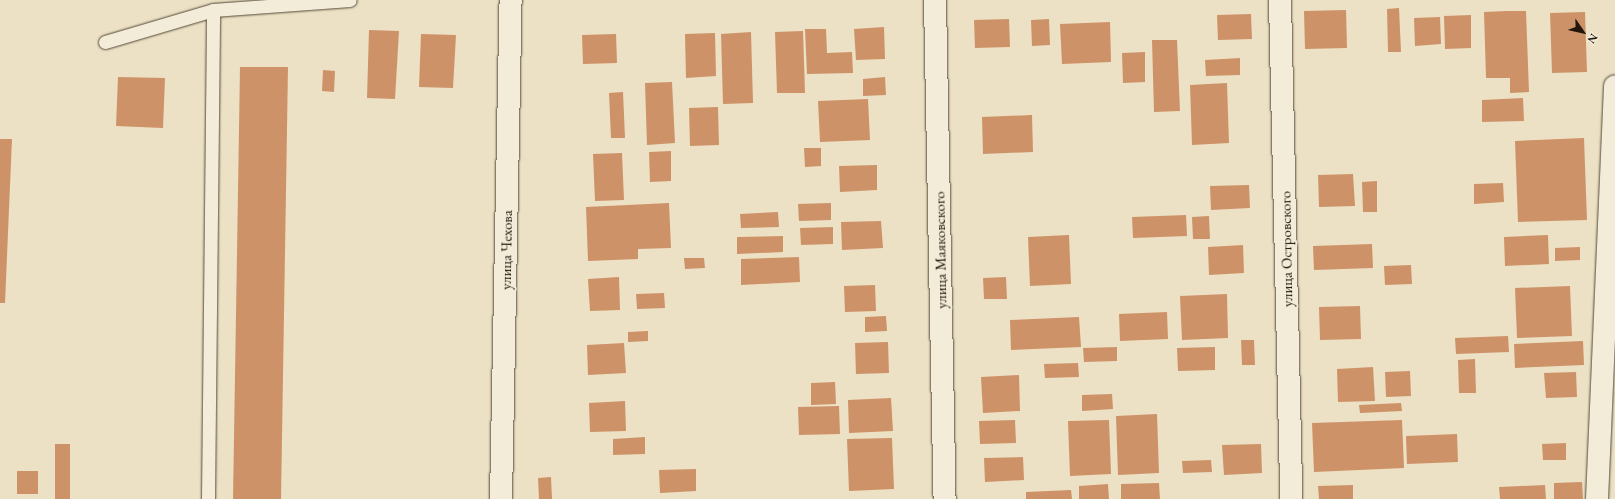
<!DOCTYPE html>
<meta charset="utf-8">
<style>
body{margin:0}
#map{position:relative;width:1615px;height:499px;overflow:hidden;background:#ece1c4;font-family:"EB Garamond",serif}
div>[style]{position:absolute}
.building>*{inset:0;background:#ce9268}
.roads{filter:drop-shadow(0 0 1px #544938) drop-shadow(0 0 1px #544938)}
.lane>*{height:13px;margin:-6.5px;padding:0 6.5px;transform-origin:6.5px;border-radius:6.5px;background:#f3ecd9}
.street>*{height:22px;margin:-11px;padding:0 11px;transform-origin:11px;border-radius:11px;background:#f3ecd9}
.secondary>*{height:22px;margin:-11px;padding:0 11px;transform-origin:11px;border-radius:11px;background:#f3ecd9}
span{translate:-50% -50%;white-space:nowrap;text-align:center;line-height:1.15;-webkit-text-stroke:4px #f3ecd9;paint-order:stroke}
.street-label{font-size:15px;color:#22160a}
.north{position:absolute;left:1563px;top:12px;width:40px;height:40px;-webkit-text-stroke:3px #f3ecd9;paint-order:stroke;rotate:124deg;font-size:11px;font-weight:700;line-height:16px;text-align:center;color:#22160a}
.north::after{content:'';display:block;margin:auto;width:14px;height:18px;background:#22160a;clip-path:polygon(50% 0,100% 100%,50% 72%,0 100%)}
</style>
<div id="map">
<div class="building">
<i style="clip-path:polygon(1399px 8px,1401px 52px,1388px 52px,1387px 9px)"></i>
<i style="clip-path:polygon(1346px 10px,1347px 48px,1305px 49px,1304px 11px)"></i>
<i style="clip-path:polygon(1507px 11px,1526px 11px,1529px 92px,1510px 93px,1510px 78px,1486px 78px,1484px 12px)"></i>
<i style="clip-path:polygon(1585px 12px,1587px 72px,1552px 73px,1550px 13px)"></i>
<i style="clip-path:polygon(1251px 14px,1252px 39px,1218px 40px,1217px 15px)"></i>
<i style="clip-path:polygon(1471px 15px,1471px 48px,1445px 49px,1444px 16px)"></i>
<i style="clip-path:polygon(1440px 17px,1441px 44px,1415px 46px,1414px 18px)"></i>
<i style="clip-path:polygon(1009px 19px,1010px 47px,975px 48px,974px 20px)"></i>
<i style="clip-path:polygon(1049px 19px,1050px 45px,1032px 46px,1031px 20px)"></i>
<i style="clip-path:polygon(1110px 22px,1111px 62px,1062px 64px,1060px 24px)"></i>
<i style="clip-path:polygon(884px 27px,885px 59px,856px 60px,854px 29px)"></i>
<i style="clip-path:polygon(805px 29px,826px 29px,827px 53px,852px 52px,853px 73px,807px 74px)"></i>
<i style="clip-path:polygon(369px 30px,399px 31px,395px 99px,367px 98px)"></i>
<i style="clip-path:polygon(803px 31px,805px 93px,777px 93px,775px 32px)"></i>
<i style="clip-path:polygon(751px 32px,753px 103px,723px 104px,721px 34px)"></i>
<i style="clip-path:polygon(715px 33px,716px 76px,686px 78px,685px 34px)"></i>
<i style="clip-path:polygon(421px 34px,456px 35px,453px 88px,419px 87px)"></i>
<i style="clip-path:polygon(616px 34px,617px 63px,583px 64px,582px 35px)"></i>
<i style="clip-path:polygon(1152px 40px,1177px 40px,1180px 111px,1154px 112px)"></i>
<i style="clip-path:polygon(1145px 52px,1145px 82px,1123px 83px,1122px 53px)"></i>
<i style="clip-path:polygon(1240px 58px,1240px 75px,1206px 76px,1205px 60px)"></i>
<i style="clip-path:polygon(240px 67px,288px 67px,281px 499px,233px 499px)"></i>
<i style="clip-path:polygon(323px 70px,335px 71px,334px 92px,322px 91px)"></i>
<i style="clip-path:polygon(118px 77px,165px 78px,163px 128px,116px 126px)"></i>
<i style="clip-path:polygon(885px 77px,886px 95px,863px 96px,863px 79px)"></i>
<i style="clip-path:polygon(672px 82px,675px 143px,647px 145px,645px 83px)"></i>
<i style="clip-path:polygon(1227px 83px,1229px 143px,1192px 145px,1190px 85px)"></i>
<i style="clip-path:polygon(623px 92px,625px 138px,611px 138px,609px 93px)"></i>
<i style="clip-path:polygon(1523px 98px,1524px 121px,1482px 122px,1482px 100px)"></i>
<i style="clip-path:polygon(868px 99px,870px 140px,820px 142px,818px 101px)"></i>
<i style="clip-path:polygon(718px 107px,719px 145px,690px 146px,689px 108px)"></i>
<i style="clip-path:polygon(1032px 115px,1033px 152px,983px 154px,982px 117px)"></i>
<i style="clip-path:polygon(1584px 138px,1587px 220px,1518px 222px,1515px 141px)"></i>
<i style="clip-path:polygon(0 139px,12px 139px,5px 303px,0 303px)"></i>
<i style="clip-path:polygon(804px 148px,821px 148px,821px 166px,805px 167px)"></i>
<i style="clip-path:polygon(671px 151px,671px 181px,650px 182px,649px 152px)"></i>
<i style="clip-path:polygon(622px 153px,624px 200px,595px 201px,593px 154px)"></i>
<i style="clip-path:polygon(877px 165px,877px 190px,840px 192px,839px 166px)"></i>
<i style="clip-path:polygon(1353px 174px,1355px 206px,1319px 207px,1318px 175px)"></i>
<i style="clip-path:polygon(1377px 181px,1377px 212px,1363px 212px,1362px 182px)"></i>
<i style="clip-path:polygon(1503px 183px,1504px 202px,1474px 204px,1474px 184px)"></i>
<i style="clip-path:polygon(1249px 185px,1250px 208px,1211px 210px,1210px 186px)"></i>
<i style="clip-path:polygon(669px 203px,671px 248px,638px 249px,638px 259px,588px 261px,586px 207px)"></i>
<i style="clip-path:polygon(831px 203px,831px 220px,799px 221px,798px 204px)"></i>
<i style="clip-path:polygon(778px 212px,779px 227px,741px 228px,740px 214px)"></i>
<i style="clip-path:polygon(1186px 215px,1187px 236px,1133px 238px,1132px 217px)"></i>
<i style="clip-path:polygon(1209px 216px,1210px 239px,1193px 239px,1192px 217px)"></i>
<i style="clip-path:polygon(881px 221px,883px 248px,842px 250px,841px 222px)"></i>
<i style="clip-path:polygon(833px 227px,833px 244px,801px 245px,800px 228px)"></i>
<i style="clip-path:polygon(1069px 235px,1071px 284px,1030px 286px,1028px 237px)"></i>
<i style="clip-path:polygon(1548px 235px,1549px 264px,1505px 266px,1504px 237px)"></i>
<i style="clip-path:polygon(783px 236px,783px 252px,737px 254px,737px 237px)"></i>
<i style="clip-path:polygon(1372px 244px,1373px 268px,1314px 270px,1313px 246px)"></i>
<i style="clip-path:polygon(1243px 245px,1244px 273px,1209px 275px,1208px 247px)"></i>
<i style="clip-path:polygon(1580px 247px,1580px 260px,1555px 261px,1555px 248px)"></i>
<i style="clip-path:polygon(799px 257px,800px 282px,741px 285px,741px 259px)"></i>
<i style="clip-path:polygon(684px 258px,704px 258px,705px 268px,685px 269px)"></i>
<i style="clip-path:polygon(1411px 265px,1412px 284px,1385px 285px,1384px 266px)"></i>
<i style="clip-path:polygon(619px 277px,620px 310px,590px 311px,588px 279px)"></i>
<i style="clip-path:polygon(1006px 277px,1007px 299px,984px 299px,983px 278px)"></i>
<i style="clip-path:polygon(875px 285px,876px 311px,845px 312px,844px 286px)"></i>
<i style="clip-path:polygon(1570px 286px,1572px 336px,1517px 338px,1515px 288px)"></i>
<i style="clip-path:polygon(664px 293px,665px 308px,637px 309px,636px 294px)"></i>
<i style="clip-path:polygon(1227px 294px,1228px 338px,1182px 340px,1180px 296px)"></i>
<i style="clip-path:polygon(1360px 306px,1361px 339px,1320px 340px,1319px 307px)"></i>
<i style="clip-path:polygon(1167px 312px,1168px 339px,1120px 341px,1119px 314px)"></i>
<i style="clip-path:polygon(886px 316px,887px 331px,865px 332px,865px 317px)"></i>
<i style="clip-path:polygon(1079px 317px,1081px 347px,1011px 350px,1010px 320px)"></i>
<i style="clip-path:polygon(648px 331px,648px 341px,628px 342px,628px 332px)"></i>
<i style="clip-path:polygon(1508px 336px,1509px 352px,1456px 354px,1455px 338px)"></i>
<i style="clip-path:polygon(1241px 340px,1254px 340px,1255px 365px,1242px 365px)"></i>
<i style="clip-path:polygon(1583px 341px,1584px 365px,1515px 368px,1514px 344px)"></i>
<i style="clip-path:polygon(888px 342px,889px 373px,856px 374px,855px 343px)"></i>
<i style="clip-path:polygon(624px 343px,626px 373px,588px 375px,587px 345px)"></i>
<i style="clip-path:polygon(1117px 347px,1117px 361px,1084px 362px,1083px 348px)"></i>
<i style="clip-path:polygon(1215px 347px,1215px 370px,1178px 371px,1177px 348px)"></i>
<i style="clip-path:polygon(1475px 359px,1476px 393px,1459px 393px,1458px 360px)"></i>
<i style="clip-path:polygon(1078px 363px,1079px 377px,1045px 378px,1044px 364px)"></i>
<i style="clip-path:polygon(1373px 367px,1375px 401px,1338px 402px,1337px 369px)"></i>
<i style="clip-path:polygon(1410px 371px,1411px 396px,1386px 397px,1385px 372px)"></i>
<i style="clip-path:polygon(1576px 372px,1577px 397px,1546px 398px,1544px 373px)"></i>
<i style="clip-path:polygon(1019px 375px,1020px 411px,983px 413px,981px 377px)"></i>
<i style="clip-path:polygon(835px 382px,836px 404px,811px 405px,811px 383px)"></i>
<i style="clip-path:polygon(1112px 394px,1113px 409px,1082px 411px,1082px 395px)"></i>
<i style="clip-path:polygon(891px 398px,893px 431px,849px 433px,848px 400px)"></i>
<i style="clip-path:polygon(625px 401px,626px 431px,590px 432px,589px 403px)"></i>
<i style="clip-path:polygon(1401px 403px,1402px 411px,1360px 413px,1359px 405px)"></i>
<i style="clip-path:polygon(839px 406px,840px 434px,799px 435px,798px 407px)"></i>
<i style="clip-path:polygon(1157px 414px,1159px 473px,1118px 475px,1116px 416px)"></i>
<i style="clip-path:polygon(1015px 420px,1016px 443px,980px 444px,979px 421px)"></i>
<i style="clip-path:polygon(1109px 420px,1111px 474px,1070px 476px,1068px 421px)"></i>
<i style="clip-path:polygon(1402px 420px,1404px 468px,1314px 472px,1312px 423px)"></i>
<i style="clip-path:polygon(1457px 434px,1458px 462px,1407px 464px,1406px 436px)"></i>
<i style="clip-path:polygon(645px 437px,645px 454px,613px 455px,613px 439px)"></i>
<i style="clip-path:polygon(892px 438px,894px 489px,849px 491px,847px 439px)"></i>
<i style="clip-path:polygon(1566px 443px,1566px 460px,1543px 460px,1542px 444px)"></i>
<i style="clip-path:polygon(55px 444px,70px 444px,70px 499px,55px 499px)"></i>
<i style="clip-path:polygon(1261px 444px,1262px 473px,1224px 475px,1222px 445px)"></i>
<i style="clip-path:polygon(1023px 457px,1024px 480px,985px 482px,984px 458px)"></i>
<i style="clip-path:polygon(1211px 460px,1212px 472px,1183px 473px,1182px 461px)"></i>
<i style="clip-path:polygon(696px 469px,696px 491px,660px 493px,659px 470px)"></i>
<i style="clip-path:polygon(17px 471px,38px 471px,38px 494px,17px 494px)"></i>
<i style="clip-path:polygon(551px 477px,552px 499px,539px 499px,538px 478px)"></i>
<i style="clip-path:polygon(1582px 482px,1583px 499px,1554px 499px,1554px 483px)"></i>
<i style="clip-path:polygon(1159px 483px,1160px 499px,1121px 499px,1121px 484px)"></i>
<i style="clip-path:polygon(1108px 484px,1109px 499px,1079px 499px,1079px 486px)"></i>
<i style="clip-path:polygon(1353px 485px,1353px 499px,1319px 499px,1318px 486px)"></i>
<i style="clip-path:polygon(1545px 485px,1546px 499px,1500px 499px,1499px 487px)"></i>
<i style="clip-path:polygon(1071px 490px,1072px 499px,1026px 499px,1026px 492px)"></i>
</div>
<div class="roads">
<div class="lane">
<i style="left:105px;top:42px;width:113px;rotate:-16.5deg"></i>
<i style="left:213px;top:10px;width:137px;rotate:-4.2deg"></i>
<i style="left:208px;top:499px;width:489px;rotate:-89.4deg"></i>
</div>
<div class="street">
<i style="left:935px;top:0;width:499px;rotate:88.9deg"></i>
<i style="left:1280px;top:0;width:499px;rotate:88.7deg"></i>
<i style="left:1597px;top:499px;width:413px;rotate:-87.5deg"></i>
</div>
<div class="secondary">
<i style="left:501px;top:499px;width:499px;rotate:-88.9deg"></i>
</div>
</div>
<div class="street-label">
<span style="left:1286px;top:249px;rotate:-91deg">улица Островского</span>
<span style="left:506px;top:250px;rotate:-89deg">улица Чехова</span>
<span style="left:940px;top:250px;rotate:-91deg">улица Маяковского</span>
</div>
<div class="north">N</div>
</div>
